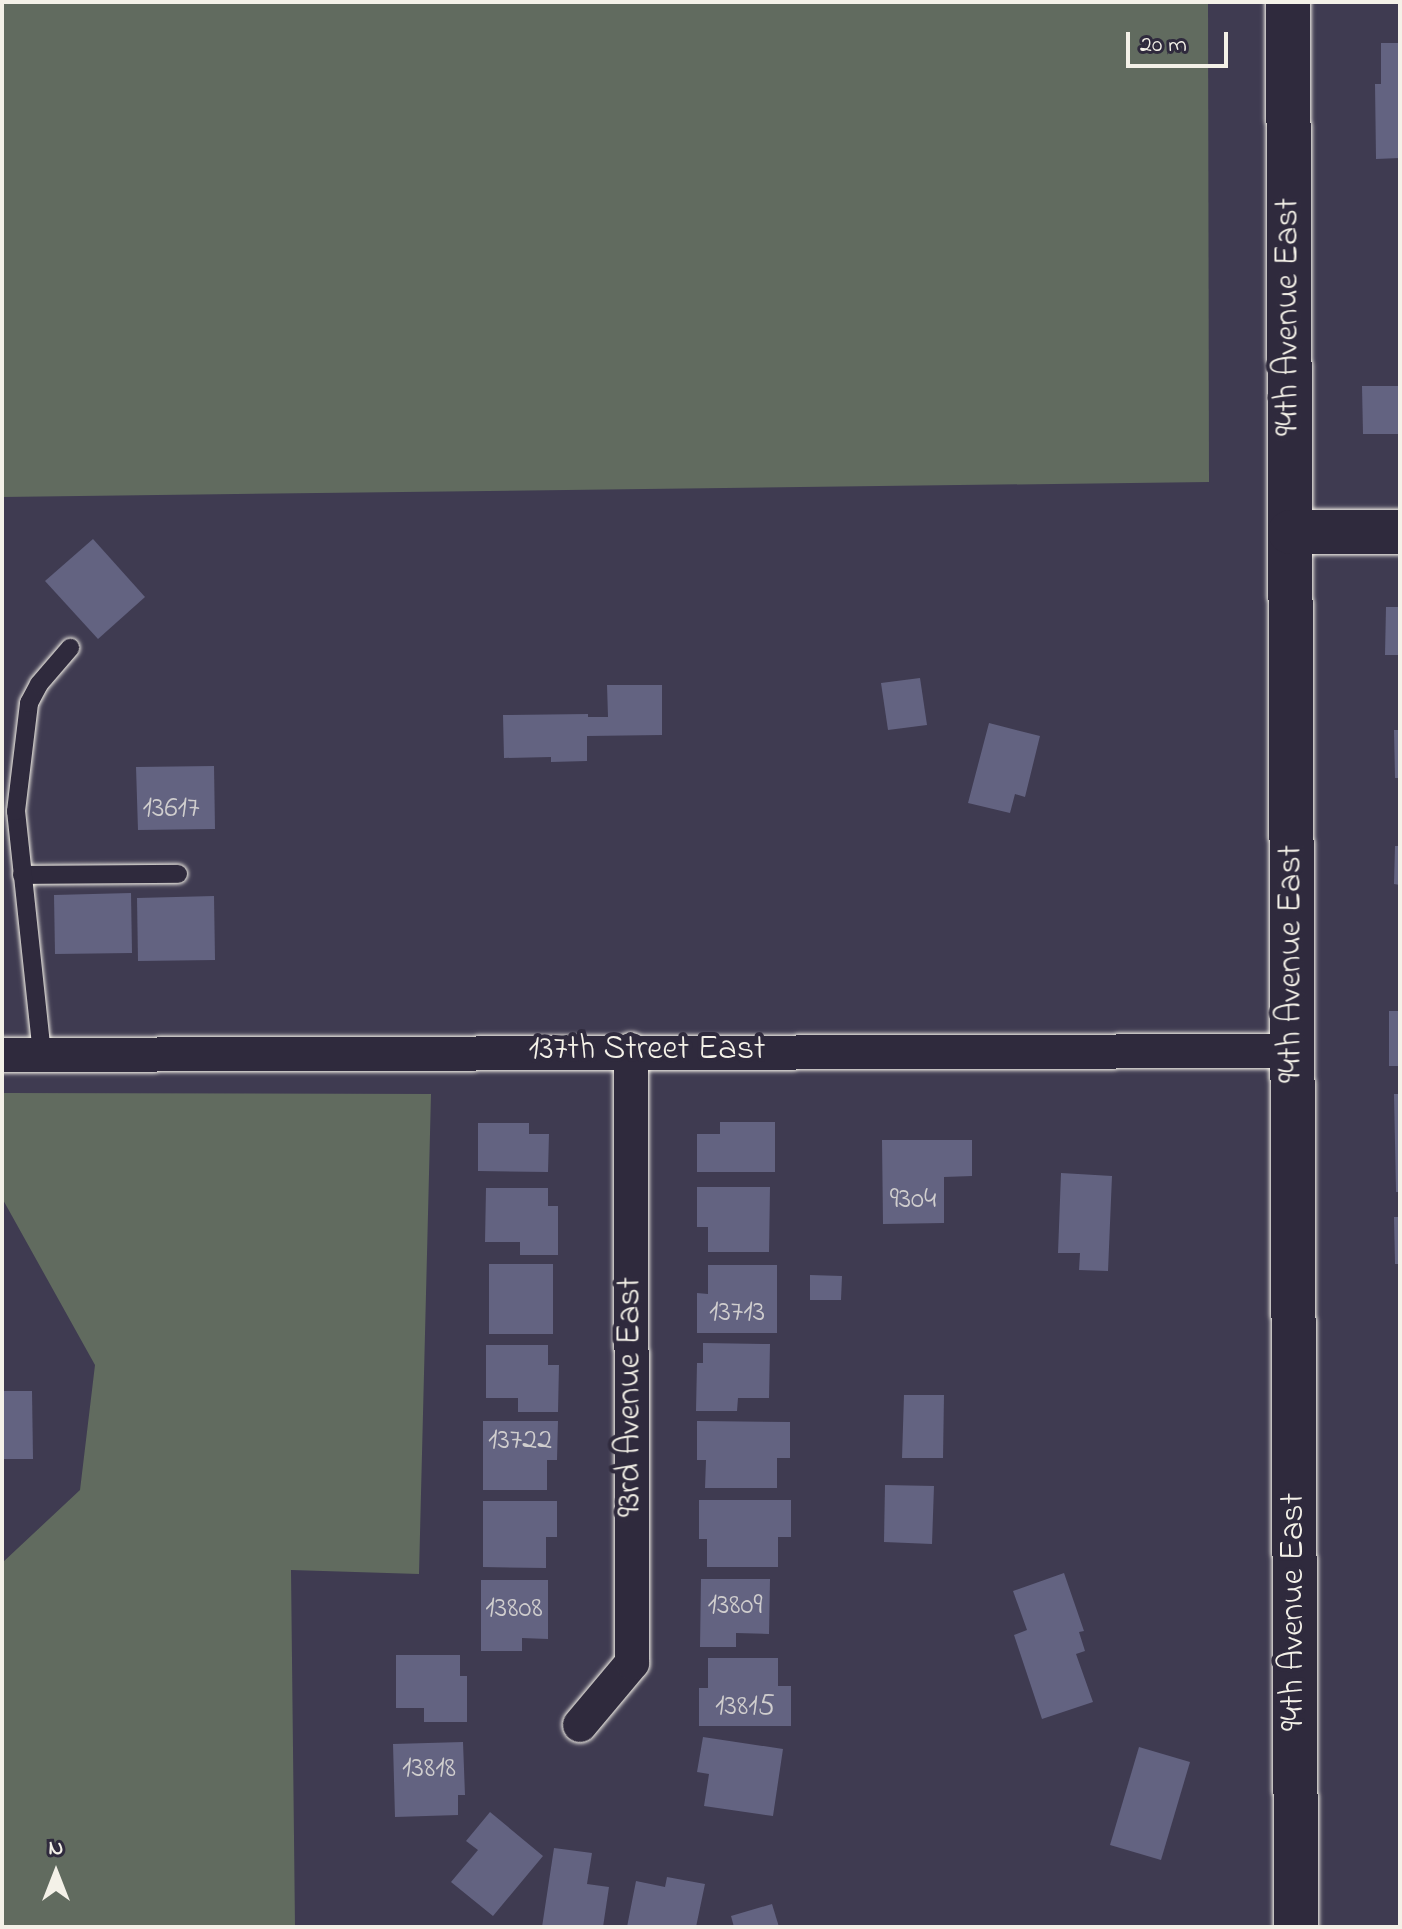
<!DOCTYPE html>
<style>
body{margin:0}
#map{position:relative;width:1402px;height:1929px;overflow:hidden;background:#3f3b51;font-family:"Indie Flower",sans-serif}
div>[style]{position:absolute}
.green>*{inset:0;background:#616b5f}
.building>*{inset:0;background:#636381}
.roads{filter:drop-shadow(0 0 2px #f4f1e8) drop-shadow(0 0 2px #f4f1e8)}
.lane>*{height:18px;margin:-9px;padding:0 9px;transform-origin:9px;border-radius:9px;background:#2f2a3d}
.street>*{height:34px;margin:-17px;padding:0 17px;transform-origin:17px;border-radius:17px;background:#2f2a3d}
.secondary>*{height:44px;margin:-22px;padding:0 22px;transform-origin:22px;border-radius:22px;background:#2f2a3d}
span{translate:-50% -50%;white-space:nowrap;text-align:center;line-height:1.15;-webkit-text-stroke:8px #2f2a3d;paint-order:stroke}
.number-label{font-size:30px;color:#d0cece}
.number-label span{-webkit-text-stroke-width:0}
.street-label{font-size:34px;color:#f4f1e8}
.frame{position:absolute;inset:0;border:4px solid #f4f1e8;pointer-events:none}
.north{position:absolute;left:16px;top:1833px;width:80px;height:80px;-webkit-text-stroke:6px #2f2a3d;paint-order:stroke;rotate:0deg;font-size:22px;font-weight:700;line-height:32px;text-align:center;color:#f4f1e8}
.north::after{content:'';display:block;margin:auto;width:28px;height:36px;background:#f4f1e8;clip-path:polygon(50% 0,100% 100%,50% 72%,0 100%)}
.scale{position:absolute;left:1126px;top:32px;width:102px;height:36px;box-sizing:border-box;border:4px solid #f4f1e8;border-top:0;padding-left:10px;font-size:24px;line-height:28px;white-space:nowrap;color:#f4f1e8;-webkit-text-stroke:6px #2f2a3d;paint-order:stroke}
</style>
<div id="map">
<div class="green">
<i style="clip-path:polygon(2px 2px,1208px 2px,1209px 482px,2px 497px)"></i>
<i style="clip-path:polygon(2px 1093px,431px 1094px,419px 1574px,291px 1570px,295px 1927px,2px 1927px,2px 1563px,80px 1490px,95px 1365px,2px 1198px)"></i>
</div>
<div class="building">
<i style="clip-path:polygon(1381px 43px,1400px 43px,1400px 158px,1376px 159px,1375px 84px,1381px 84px)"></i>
<i style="clip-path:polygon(1362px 386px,1400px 386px,1400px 434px,1363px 434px)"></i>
<i style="clip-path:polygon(93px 539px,145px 597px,98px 639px,45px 581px)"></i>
<i style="clip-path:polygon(1386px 607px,1400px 607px,1400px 655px,1385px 655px)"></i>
<i style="clip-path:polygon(920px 678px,927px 725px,888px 730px,881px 683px)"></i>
<i style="clip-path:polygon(607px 685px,662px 685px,662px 735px,587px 736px,587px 761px,551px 762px,551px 757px,504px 758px,503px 715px,588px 714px,588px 717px,608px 717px)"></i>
<i style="clip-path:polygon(989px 723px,1040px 736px,1025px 797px,1015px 794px,1010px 813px,968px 803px)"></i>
<i style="clip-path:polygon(1394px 730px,1400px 730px,1400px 778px,1395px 778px)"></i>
<i style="clip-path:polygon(214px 766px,215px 829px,138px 830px,136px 767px)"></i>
<i style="clip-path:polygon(1395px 846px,1400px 846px,1400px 885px,1394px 884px)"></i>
<i style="clip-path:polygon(131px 893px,132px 953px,55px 954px,54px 895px)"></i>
<i style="clip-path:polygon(214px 896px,215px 960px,138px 961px,137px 898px)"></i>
<i style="clip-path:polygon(1389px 1011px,1400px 1011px,1400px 1066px,1389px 1066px)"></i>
<i style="clip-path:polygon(1394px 1094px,1400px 1094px,1400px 1192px,1396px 1192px)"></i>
<i style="clip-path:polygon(720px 1122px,775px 1122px,775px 1172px,697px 1172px,697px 1134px,720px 1134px)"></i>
<i style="clip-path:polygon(478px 1123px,529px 1123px,529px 1134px,549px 1134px,548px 1172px,478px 1171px)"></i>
<i style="clip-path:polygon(882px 1140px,972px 1140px,972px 1176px,944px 1177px,944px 1223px,883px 1224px)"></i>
<i style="clip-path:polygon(1061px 1173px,1112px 1176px,1108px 1271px,1079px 1270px,1080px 1253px,1058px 1253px)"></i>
<i style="clip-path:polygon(697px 1187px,770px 1187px,769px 1252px,708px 1252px,708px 1227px,697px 1227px)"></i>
<i style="clip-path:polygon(486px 1188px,548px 1188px,548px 1206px,558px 1206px,558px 1255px,520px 1255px,520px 1242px,485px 1242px)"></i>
<i style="clip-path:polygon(1394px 1217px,1400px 1217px,1400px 1264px,1395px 1264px)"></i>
<i style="clip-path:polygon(489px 1264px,553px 1264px,553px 1334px,489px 1334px)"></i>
<i style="clip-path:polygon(708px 1265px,777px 1265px,777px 1333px,697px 1333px,697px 1293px,708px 1294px)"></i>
<i style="clip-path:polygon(810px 1275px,842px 1276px,841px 1300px,810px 1300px)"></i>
<i style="clip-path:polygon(703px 1343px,770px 1344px,769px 1398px,738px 1398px,737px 1411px,696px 1411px,697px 1363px,703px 1363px)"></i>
<i style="clip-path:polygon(486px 1345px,548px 1345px,548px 1365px,559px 1365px,558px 1412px,518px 1412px,518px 1398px,486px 1398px)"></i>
<i style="clip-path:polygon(2px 1391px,32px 1391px,33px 1459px,2px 1459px)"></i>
<i style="clip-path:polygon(904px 1395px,944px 1395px,943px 1458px,902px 1458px)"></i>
<i style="clip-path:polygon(483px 1421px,558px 1421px,557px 1460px,547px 1460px,547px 1490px,483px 1490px)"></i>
<i style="clip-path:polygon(697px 1421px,790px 1422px,790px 1458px,777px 1458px,777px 1488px,705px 1488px,706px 1460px,697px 1460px)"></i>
<i style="clip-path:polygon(885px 1485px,934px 1486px,932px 1544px,884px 1542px)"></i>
<i style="clip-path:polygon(699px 1500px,791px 1500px,791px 1537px,778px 1537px,778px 1567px,707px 1567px,707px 1539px,699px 1539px)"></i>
<i style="clip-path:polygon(483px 1501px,557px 1501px,557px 1537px,546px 1537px,546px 1568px,483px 1567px)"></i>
<i style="clip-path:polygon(1064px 1573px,1084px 1631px,1079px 1632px,1085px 1651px,1076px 1654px,1093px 1702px,1042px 1719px,1014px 1635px,1027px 1630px,1013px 1591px)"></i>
<i style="clip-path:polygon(701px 1579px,770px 1579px,769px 1634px,736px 1633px,736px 1647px,700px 1647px)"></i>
<i style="clip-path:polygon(481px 1580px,548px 1580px,548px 1639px,522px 1638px,522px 1651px,481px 1651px)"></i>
<i style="clip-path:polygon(396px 1655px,460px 1655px,460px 1676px,467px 1676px,467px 1722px,424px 1722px,424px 1708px,396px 1708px)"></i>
<i style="clip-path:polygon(708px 1658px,778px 1658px,778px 1686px,791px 1686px,791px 1726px,699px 1726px,699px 1688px,708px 1688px)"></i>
<i style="clip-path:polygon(703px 1737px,783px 1749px,773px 1816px,704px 1806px,709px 1774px,697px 1772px)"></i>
<i style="clip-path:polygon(463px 1742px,465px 1795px,458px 1795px,458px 1815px,395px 1817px,393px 1744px)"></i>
<i style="clip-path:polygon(1139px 1747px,1190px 1762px,1161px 1860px,1110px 1845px)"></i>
<i style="clip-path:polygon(490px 1812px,543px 1856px,493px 1916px,451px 1882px,478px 1850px,466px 1841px)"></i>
<i style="clip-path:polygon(554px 1848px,592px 1853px,587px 1884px,609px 1887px,603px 1927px,542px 1927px)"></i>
<i style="clip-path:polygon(667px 1877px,705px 1884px,696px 1927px,627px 1927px,636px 1881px,665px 1887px)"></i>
<i style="clip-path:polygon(772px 1904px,779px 1927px,734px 1927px,731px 1916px)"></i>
</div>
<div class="roads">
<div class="lane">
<i style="left:22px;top:875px;width:156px;rotate:-0.4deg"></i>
<i style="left:42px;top:1054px;width:244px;rotate:-96.1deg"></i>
<i style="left:16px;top:811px;width:109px;rotate:-83.1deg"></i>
<i style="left:29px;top:703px;width:21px;rotate:-62deg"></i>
<i style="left:39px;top:684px;width:48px;rotate:-49.3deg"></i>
</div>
<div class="street">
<i style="left:2px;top:1055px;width:1291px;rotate:-0.18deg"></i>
<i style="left:580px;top:1725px;width:81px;rotate:-50deg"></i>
<i style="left:632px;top:1663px;width:613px;rotate:-90.09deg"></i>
</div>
<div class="secondary">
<i style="left:1288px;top:2px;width:1925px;rotate:89.76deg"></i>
<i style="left:1290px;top:532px;width:110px"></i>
</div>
</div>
<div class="number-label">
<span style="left:171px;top:809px">13617</span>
<span style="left:913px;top:1200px">9304</span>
<span style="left:737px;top:1313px">13713</span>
<span style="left:520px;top:1441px">13722</span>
<span style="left:735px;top:1606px">13809</span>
<span style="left:514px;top:1609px">13808</span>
<span style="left:745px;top:1707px">13815</span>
<span style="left:429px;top:1769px">13818</span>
</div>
<div class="street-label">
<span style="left:1289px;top:317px;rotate:-90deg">94th Avenue East</span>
<span style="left:1292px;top:964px;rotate:-90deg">94th Avenue East</span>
<span style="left:647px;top:1051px">137th Street East</span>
<span style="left:631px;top:1397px;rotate:-90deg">93rd Avenue East</span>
<span style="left:1295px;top:1612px;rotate:-90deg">94th Avenue East</span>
</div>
<div class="frame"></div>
<div class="north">N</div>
<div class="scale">20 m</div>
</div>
